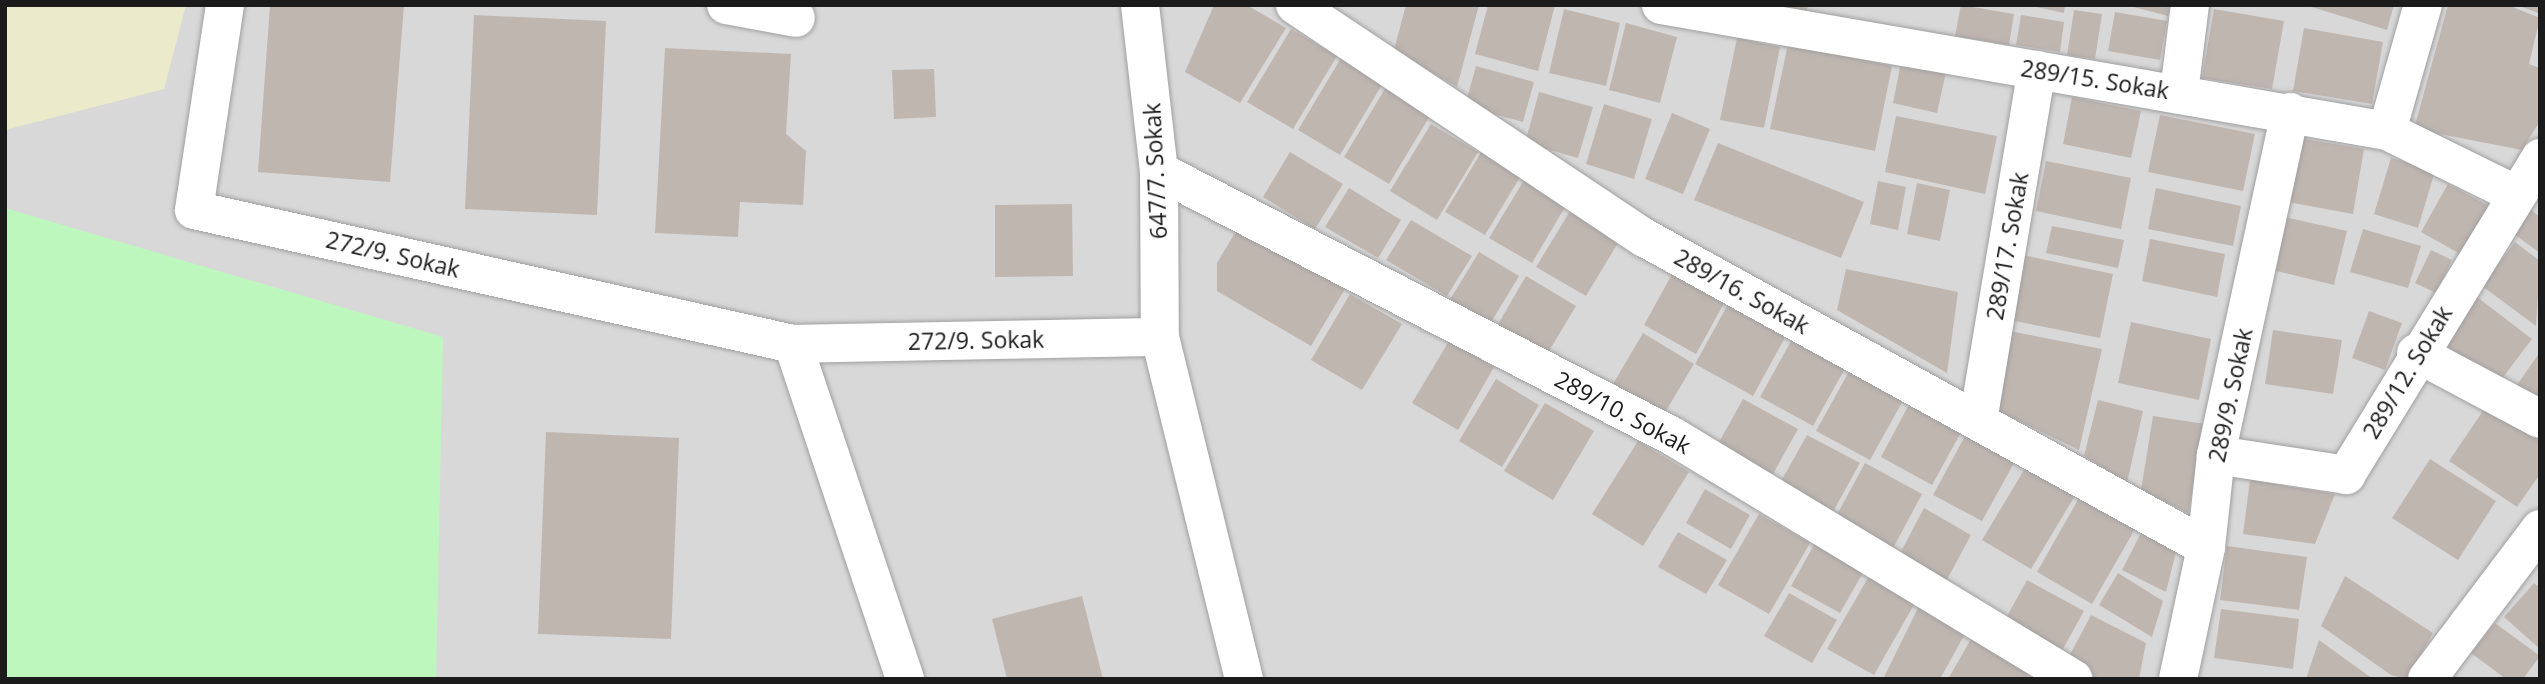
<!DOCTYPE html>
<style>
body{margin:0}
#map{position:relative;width:2545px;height:684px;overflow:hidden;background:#ece7e0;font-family:"Open Sans",sans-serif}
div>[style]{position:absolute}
.residential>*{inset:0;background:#d9d8d8}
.farmland>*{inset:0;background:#ebebcb}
.park>*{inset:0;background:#bdf7bd}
.building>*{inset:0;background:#c0b6b0}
.roads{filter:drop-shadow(0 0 2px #9f9f9f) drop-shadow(0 0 2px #9f9f9f)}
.minor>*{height:38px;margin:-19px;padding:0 19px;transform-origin:19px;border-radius:19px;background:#fff}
.tertiary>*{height:38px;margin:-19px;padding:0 19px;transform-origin:19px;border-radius:19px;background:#fff}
span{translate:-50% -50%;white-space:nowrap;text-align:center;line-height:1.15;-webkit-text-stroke:6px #fff;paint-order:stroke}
.street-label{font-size:23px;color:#1b1b1b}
.frame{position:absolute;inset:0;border:7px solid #1b1b1b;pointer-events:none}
</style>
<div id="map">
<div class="residential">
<i style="clip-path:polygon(5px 5px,2540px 5px,2540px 679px,5px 679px)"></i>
</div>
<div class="farmland">
<i style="clip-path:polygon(5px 5px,186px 5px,164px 89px,5px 130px)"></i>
</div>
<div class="park">
<i style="clip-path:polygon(5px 208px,443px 337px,436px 679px,5px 679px)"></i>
</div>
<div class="building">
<i style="clip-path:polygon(270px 5px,404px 5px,390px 182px,258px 172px)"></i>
<i style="clip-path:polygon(1214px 5px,1247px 5px,1286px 28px,1240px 103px,1185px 72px)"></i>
<i style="clip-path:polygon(1406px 5px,1479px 5px,1457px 87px,1394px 50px)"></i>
<i style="clip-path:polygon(1488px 5px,1555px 5px,1538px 71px,1475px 54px)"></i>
<i style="clip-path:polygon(1759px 5px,1808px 5px,1805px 20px)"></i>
<i style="clip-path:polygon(1961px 5px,2014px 14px,2009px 45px,1955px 36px)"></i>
<i style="clip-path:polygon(2027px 5px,2065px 5px,2064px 13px)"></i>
<i style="clip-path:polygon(2126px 5px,2170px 5px,2168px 16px)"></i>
<i style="clip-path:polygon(2305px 5px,2394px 5px,2387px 30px)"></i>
<i style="clip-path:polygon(2448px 5px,2508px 5px,2540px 18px,2529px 64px,2540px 68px,2540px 121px,2522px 150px,2414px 129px)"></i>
<i style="clip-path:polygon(2517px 5px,2540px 5px,2540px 8px,2538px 13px)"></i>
<i style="clip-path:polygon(1564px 9px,1620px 23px,1606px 86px,1549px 73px)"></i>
<i style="clip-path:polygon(2214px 9px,2284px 21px,2272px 89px,2202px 78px)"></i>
<i style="clip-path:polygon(2074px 10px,2102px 14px,2095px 59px,2067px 55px)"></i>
<i style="clip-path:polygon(2115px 12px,2167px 21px,2160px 60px,2108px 51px)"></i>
<i style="clip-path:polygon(474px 15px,606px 21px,597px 215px,465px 209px)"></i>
<i style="clip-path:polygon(2021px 15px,2064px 22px,2060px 52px,2016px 45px)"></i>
<i style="clip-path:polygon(1626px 23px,1677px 37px,1660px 103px,1609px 90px)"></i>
<i style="clip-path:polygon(2304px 28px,2383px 42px,2372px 104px,2293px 91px)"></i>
<i style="clip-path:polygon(1291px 29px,1337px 56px,1293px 129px,1247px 102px)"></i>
<i style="clip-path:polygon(1737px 38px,1780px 47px,1764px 128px,1720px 120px)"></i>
<i style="clip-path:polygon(1788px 44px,1892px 66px,1875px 151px,1770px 129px)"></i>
<i style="clip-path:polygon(665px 48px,791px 54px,786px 134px,806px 151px,803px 205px,740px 202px,738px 237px,655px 233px)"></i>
<i style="clip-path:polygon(1341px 58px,1383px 83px,1340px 155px,1298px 130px)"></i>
<i style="clip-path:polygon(1901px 62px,1946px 72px,1937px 113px,1893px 103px)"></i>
<i style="clip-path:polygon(1476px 66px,1534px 82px,1523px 122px,1465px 106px)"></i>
<i style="clip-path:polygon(934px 69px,936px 117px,894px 119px,892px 70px)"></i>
<i style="clip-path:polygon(1386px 87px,1431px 114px,1389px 184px,1344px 157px)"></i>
<i style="clip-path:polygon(1539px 92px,1593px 107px,1578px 158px,1525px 143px)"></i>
<i style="clip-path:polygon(2072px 97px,2141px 111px,2131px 158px,2063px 144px)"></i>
<i style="clip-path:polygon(1604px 104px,1652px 119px,1634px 179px,1586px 164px)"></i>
<i style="clip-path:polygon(1672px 113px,1710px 129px,1683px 194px,1645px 179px)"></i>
<i style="clip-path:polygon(2160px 115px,2255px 134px,2243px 191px,2148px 172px)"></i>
<i style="clip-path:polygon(1896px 116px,1997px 136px,1985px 194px,1885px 172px)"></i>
<i style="clip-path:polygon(1431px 124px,1478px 152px,1437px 220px,1390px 191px)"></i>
<i style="clip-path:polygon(2299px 138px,2364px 149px,2353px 214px,2288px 202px)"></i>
<i style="clip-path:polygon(1718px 143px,1864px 202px,1841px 258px,1694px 200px)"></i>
<i style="clip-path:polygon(1482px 151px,1522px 174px,1485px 235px,1445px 212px)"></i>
<i style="clip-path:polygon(1290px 152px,1343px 184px,1315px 229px,1263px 197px)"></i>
<i style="clip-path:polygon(2391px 158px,2435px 171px,2418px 228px,2374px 214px)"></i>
<i style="clip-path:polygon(2046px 161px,2131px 178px,2121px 229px,2036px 211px)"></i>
<i style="clip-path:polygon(1526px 177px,1568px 202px,1532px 263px,1489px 238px)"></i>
<i style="clip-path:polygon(1878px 181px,1906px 187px,1898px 230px,1870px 224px)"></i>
<i style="clip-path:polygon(1917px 183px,1950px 190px,1940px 241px,1907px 234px)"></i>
<i style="clip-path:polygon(2448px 184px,2489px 206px,2462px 255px,2421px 232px)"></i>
<i style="clip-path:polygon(1349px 188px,1401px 220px,1378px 258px,1325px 227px)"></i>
<i style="clip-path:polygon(2156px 188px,2241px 206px,2233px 246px,2148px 229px)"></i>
<i style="clip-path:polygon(1575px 203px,1624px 233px,1586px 296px,1536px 267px)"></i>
<i style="clip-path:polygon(1072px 204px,1073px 276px,995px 277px,995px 205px)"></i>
<i style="clip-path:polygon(2531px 210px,2540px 217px,2540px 253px,2514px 234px)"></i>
<i style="clip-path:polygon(2280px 216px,2347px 231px,2334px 285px,2268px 269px)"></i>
<i style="clip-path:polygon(1411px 220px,1472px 256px,1447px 296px,1386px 260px)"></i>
<i style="clip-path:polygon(1239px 226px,1345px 289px,1311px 346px,1217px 291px,1217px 263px)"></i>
<i style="clip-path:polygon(2052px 226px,2124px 240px,2118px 268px,2046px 253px)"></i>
<i style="clip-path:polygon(2363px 229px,2421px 246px,2408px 288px,2350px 272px)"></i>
<i style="clip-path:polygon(2150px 239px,2225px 254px,2217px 297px,2142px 281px)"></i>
<i style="clip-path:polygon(2515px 242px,2540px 261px,2536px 326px,2482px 286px)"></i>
<i style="clip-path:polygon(2431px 250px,2452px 260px,2436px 293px,2415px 283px)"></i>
<i style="clip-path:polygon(1479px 252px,1519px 276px,1487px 329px,1446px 306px)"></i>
<i style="clip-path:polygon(2023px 255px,2113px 274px,2100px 338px,2010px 320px)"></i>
<i style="clip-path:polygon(1676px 267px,1728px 296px,1696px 354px,1644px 325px)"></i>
<i style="clip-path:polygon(1846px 269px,1958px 292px,1947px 373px,1837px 310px)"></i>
<i style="clip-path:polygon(1526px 276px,1576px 306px,1543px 361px,1494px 331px)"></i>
<i style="clip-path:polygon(1350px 294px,1402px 324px,1362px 390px,1311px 360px)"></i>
<i style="clip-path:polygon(2477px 297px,2532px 339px,2498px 384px,2443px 343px)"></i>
<i style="clip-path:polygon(1731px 299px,1789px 330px,1753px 396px,1695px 364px)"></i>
<i style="clip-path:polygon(2369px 311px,2402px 323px,2385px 370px,2352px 358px)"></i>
<i style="clip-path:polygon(2131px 322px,2211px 339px,2199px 400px,2118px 383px)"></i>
<i style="clip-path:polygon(2004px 330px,2102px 349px,2079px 450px,1988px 406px)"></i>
<i style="clip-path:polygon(2273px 330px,2342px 340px,2333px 394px,2265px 384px)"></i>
<i style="clip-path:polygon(1643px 333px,1694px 364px,1664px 414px,1613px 384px)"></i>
<i style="clip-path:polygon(1795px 334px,1848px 363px,1813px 426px,1760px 397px)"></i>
<i style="clip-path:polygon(1449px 341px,1494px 367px,1458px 430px,1412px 403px)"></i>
<i style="clip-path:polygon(2540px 352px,2540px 411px,2512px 392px)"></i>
<i style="clip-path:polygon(1852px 366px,1906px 395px,1870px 460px,1816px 431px)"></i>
<i style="clip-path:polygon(1496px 379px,1539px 405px,1502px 467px,1459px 441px)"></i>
<i style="clip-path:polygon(1913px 397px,1965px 425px,1932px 485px,1881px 457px)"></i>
<i style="clip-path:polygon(1743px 399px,1798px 429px,1773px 474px,1718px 444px)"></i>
<i style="clip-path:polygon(2098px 400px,2143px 411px,2127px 483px,2084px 456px)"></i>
<i style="clip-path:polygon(1545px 403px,1594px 431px,1553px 500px,1504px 471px)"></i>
<i style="clip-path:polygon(2487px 405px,2540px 441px,2540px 474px,2517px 507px,2449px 461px)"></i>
<i style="clip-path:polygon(2153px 416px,2205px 424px,2188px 513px,2141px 490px)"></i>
<i style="clip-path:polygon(1970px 427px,2019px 454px,1982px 521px,1933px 495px)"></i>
<i style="clip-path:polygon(546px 432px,679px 438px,671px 639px,538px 634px)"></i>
<i style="clip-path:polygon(1807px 435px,1860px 463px,1829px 519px,1776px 490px)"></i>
<i style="clip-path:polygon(1638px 441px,1689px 472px,1643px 546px,1592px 514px)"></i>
<i style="clip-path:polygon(2430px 459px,2496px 501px,2458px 560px,2392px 518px)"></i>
<i style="clip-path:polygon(1865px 463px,1922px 494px,1891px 552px,1834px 520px)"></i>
<i style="clip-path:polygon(2027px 465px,2076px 494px,2031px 569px,1982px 540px)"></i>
<i style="clip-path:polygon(2250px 480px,2335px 494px,2315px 544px,2243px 534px)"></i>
<i style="clip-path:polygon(1705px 489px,1750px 515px,1731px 549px,1686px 523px)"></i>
<i style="clip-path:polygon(2079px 498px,2135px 529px,2092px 604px,2037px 572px)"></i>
<i style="clip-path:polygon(1924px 508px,1971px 535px,1943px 587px,1896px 561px)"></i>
<i style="clip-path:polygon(1759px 514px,1810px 543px,1769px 614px,1718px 585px)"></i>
<i style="clip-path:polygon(1678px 532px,1727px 560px,1706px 594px,1658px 567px)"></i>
<i style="clip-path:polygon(2141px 533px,2176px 552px,2166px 592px,2122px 570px)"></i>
<i style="clip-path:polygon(1815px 543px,1864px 571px,1840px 613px,1791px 586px)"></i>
<i style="clip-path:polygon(2227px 546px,2307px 557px,2299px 610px,2220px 600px)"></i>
<i style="clip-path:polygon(2118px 573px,2163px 601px,2152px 637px,2099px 605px)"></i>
<i style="clip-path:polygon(1869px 576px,1915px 603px,1874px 675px,1827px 649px)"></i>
<i style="clip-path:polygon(2345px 576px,2433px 633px,2407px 679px,2391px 675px,2321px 626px)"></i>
<i style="clip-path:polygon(2027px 580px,2084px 611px,2058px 658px,2001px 627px)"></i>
<i style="clip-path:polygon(2534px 583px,2540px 588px,2540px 649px,2504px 617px)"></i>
<i style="clip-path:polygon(1789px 593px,1837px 620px,1812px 663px,1764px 636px)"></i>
<i style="clip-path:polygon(1082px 596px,1103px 679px,1007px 679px,992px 619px)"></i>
<i style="clip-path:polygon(1919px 606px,1966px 632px,1940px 679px,1883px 679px)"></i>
<i style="clip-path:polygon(2221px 609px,2299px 619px,2293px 669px,2214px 658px)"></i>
<i style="clip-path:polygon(2091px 615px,2146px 643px,2139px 679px,2086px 679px,2064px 666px)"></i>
<i style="clip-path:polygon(2495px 623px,2540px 656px,2523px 679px,2506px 679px,2471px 653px)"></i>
<i style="clip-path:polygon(1974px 634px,2033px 667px,2026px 679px,1948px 679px)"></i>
<i style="clip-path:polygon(2319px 640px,2373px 679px,2306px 679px)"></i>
</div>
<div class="roads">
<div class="minor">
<i style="left:225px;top:5px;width:207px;rotate:98.6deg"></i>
<i style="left:194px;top:210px;width:614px;rotate:12.61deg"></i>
<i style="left:793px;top:344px;width:367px;rotate:-1.1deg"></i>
<i style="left:726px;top:5px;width:71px;rotate:10.5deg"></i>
<i style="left:1295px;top:5px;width:420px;rotate:33.7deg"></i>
<i style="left:1645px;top:238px;width:640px;rotate:28.85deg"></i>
<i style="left:1661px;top:5px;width:737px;rotate:9.85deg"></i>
<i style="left:2387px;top:131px;width:145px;rotate:26.2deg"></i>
<i style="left:2179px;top:92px;width:88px;rotate:-82.8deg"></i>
<i style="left:2387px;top:131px;width:131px;rotate:-74.1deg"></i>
<i style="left:1159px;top:171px;width:580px;rotate:27.32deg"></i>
<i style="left:1674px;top:437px;width:467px;rotate:31.2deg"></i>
<i style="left:793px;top:344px;width:353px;rotate:71.5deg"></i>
<i style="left:2416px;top:353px;width:140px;rotate:28deg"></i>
<i style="left:1978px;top:421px;width:356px;rotate:-80.5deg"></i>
<i style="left:2216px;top:455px;width:132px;rotate:8.7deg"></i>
<i style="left:2346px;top:475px;width:372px;rotate:-58.5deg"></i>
<i style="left:2178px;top:679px;width:135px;rotate:-78deg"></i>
<i style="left:2206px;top:547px;width:93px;rotate:-83.8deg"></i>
<i style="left:2216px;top:455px;width:351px;rotate:-77.8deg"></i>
<i style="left:2427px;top:679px;width:188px;rotate:-53deg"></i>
</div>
<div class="tertiary">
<i style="left:1140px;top:5px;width:167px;rotate:83.5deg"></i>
<i style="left:1159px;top:171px;width:166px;rotate:89.7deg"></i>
<i style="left:1160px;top:337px;width:352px;rotate:76.2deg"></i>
</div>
</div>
<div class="street-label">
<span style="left:2095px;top:79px;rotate:9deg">289/15. Sokak</span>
<span style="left:1155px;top:171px;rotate:-93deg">647/7. Sokak</span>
<span style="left:2007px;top:246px;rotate:-80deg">289/17. Sokak</span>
<span style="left:393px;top:254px;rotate:13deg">272/9. Sokak</span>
<span style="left:1742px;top:291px;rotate:29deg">289/16. Sokak</span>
<span style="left:976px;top:340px;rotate:-1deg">272/9. Sokak</span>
<span style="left:2407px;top:372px;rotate:-59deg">289/12. Sokak</span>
<span style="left:2230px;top:395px;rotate:-78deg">289/9. Sokak</span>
<span style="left:1623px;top:412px;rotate:28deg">289/10. Sokak</span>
</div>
<div class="frame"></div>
</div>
